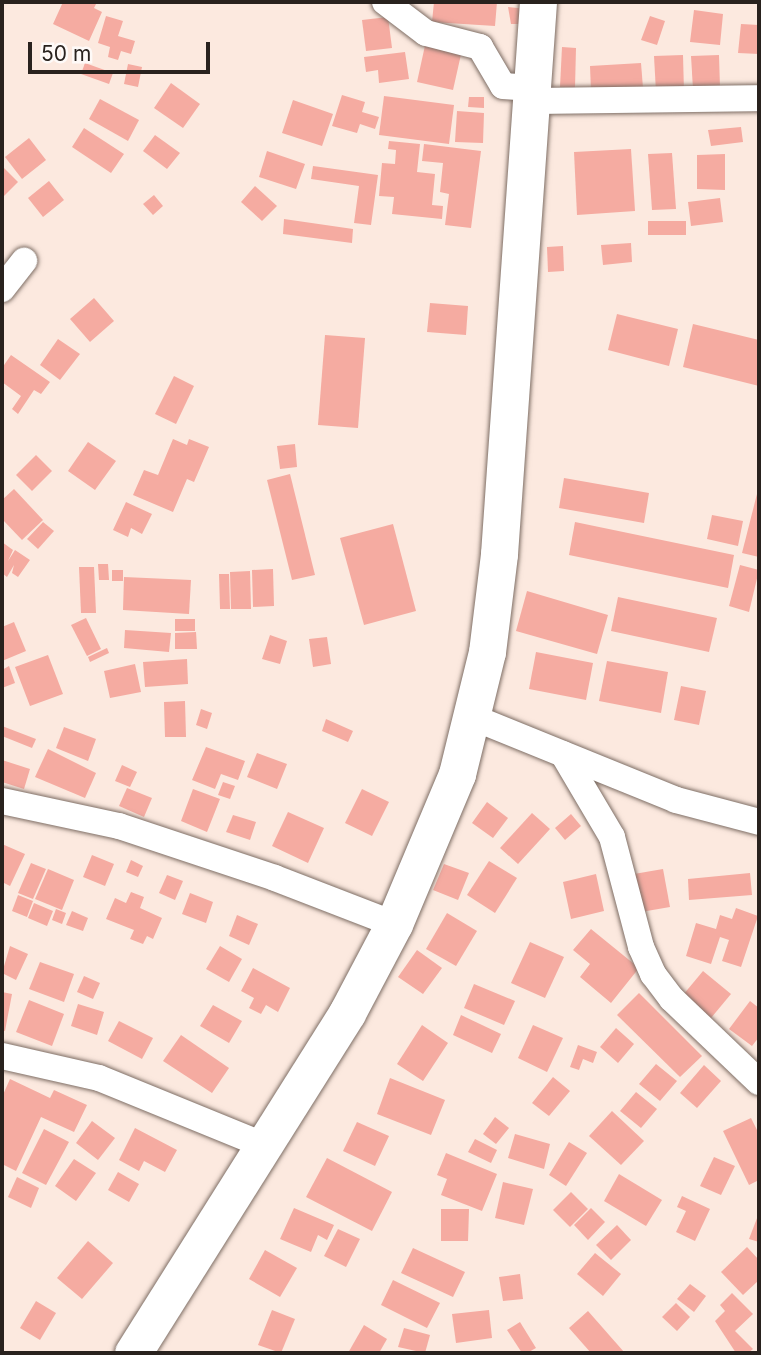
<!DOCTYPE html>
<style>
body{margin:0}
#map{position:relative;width:761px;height:1355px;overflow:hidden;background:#fce9df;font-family:Inter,sans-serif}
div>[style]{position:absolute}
.building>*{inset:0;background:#f5aba1}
.roads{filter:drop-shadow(0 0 2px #7e6e65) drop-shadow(0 0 2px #7e6e65)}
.street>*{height:26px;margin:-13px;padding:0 13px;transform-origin:13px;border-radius:13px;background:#fff}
.secondary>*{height:37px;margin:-18.5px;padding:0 18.5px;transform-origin:18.5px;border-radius:18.5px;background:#fff}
span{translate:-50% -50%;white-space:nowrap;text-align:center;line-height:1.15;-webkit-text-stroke:7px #fefaf8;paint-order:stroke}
.frame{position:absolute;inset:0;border:4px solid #29221e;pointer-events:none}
.scale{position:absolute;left:28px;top:42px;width:182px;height:32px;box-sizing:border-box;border:4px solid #29221e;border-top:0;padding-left:9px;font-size:21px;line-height:24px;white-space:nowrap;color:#29221e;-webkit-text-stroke:5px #fefaf8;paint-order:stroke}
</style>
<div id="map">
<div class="building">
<i style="clip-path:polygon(63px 2px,97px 2px,94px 8px,102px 12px,89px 41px,53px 24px)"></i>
<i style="clip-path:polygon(434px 2px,497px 2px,495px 26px,432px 22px)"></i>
<i style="clip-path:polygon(508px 7px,527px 9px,521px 24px,511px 24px)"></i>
<i style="clip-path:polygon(694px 10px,723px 14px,720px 45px,690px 42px)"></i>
<i style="clip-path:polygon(106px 16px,123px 21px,118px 36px,135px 41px,131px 54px,121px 51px,118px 60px,108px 57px,110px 47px,98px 43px)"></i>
<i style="clip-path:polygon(650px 16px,665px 21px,657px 45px,641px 40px)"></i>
<i style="clip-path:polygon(388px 17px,392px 48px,366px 51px,362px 20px)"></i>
<i style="clip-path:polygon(741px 24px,759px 25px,759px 54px,738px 53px)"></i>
<i style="clip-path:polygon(426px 41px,462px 50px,453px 90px,417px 82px)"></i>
<i style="clip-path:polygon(562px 47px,576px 48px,575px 88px,560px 87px)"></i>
<i style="clip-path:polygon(405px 52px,409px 79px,379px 83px,378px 70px,366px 72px,364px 57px)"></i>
<i style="clip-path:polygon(683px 55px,684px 92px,656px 92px,654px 56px)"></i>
<i style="clip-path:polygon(719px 55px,720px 88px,693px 89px,691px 56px)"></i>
<i style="clip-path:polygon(85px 63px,113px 73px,109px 84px,81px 74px)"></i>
<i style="clip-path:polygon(641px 63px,643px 88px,591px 91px,590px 66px)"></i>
<i style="clip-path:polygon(128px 64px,142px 67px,138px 87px,124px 84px)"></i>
<i style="clip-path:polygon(171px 83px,200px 104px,183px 128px,154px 108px)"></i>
<i style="clip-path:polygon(342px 95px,365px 102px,362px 112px,379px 117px,375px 129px,360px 124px,357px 133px,332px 126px)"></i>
<i style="clip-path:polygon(384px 96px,454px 105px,449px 144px,379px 135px)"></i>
<i style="clip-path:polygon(469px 97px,484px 97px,484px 108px,468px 107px)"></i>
<i style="clip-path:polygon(100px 99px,139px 120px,128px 141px,89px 119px)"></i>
<i style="clip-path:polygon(293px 100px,333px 114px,322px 146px,282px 133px)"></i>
<i style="clip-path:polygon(457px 111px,484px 113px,483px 143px,455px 142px)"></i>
<i style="clip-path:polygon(741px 127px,743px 142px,711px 146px,708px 130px)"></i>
<i style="clip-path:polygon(84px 128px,124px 154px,111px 173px,72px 147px)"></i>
<i style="clip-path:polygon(155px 135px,180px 153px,167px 169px,143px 151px)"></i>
<i style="clip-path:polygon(29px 138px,46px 160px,22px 179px,5px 157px)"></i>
<i style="clip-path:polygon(389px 141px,420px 144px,417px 172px,435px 174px,432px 205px,443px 206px,442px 219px,392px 214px,394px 197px,379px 196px,382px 163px,395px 164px,396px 150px,388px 149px)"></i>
<i style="clip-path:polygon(424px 144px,481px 151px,471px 228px,445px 225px,449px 194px,440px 192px,443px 163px,422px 161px)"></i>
<i style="clip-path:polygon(631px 149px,635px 211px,577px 215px,574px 152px)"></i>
<i style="clip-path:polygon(267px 151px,305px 164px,296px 189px,259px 177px)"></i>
<i style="clip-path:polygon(672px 153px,676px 209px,652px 210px,648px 154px)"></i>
<i style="clip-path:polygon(725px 154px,725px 190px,697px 189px,697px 155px)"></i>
<i style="clip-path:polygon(2px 166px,18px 182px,2px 198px)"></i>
<i style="clip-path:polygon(313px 166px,378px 175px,371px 225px,354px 223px,359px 186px,311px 179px)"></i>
<i style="clip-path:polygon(49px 181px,64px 200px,43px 217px,28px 198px)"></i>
<i style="clip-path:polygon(255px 186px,277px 206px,262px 221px,241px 202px)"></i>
<i style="clip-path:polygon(154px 195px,163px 206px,153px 215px,143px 204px)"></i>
<i style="clip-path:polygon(720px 198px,723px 222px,691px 226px,688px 202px)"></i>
<i style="clip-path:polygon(284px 219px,353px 229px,352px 243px,283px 234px)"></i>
<i style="clip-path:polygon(648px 221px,686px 221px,686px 235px,648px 235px)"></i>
<i style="clip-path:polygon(631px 243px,632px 262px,603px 265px,601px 245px)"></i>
<i style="clip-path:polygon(563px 246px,564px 271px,548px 272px,547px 247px)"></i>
<i style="clip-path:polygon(94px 298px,114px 321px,90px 342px,70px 319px)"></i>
<i style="clip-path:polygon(430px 303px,468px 306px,466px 335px,427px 332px)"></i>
<i style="clip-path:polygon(617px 314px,678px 329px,669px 366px,608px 350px)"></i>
<i style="clip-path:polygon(693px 324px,759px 340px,759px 386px,683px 367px)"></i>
<i style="clip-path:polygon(325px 335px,365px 338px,358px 428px,318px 425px)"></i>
<i style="clip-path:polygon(58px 339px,80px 354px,60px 380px,40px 365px)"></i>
<i style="clip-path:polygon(11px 355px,50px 382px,41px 394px,34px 390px,18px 414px,12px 409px,21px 396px,2px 382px,2px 368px)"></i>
<i style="clip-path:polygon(174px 376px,194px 386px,176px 424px,155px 414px)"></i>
<i style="clip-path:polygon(173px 439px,187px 445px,189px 439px,209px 447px,194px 482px,187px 479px,173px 512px,133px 495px,144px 470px,158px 475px)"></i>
<i style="clip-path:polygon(88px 442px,116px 461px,95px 490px,68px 471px)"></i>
<i style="clip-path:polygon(295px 444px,297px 467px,280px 469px,277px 446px)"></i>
<i style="clip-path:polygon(36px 455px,52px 471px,32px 491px,16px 475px)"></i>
<i style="clip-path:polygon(290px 474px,315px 575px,292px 580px,267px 480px)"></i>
<i style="clip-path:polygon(564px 478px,649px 493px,644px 523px,559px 508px)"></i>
<i style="clip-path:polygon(14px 489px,43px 520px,22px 540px,2px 519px,2px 500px)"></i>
<i style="clip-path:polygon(758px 490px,759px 490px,759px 557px,742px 553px)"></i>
<i style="clip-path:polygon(126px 502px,152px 514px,142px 534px,131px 528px,128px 537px,113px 530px)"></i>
<i style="clip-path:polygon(712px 515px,743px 521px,738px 546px,707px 539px)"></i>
<i style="clip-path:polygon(43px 522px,54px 531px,38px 549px,27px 539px)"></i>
<i style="clip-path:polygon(575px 522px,734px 555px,728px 588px,569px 555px)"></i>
<i style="clip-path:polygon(393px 524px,416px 611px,364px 625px,340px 538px)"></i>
<i style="clip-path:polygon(2px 542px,13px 550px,8px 561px,15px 550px,30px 560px,18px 577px,12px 573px,14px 565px,7px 577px,2px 573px)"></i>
<i style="clip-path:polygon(98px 564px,108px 564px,109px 580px,99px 580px)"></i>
<i style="clip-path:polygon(740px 565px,759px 570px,749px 612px,729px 606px)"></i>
<i style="clip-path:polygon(79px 567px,94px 567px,96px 613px,81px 613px)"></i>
<i style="clip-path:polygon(273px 569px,274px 606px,253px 607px,252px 570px)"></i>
<i style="clip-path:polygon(112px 570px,123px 570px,123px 581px,112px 581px)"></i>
<i style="clip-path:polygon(250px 571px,251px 609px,231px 609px,230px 572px)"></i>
<i style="clip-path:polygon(219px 574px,229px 574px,230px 609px,220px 609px)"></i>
<i style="clip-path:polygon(124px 577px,191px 580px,189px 614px,123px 610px)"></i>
<i style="clip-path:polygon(527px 591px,608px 615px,597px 654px,516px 631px)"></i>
<i style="clip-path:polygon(618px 597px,717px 618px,709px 652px,611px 631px)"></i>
<i style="clip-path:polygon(86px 618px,101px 649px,87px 656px,71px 625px)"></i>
<i style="clip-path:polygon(175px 619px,195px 619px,195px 631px,175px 631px)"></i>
<i style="clip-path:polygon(14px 622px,26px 651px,2px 661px,2px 627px)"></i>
<i style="clip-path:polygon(125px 630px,171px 633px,169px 652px,124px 648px)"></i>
<i style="clip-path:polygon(196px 632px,197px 649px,175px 649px,175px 633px)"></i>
<i style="clip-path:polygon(270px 635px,287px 641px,280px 664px,262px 659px)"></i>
<i style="clip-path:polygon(327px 637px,331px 664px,313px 667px,309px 639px)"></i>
<i style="clip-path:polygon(107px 648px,109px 653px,90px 662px,88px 657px)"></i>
<i style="clip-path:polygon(536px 652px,593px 663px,586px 700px,529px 689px)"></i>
<i style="clip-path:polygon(48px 655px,63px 694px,30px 706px,15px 667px)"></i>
<i style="clip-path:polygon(187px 659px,188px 684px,145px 687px,143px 662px)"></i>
<i style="clip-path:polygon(607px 661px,668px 672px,661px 713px,599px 701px)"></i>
<i style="clip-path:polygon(135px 664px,141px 692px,110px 698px,104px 671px)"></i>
<i style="clip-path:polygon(9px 666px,15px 683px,2px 688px,2px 670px)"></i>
<i style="clip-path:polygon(681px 686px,706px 691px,699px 725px,674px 720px)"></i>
<i style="clip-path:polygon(185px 701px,186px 737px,165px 737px,164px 702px)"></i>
<i style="clip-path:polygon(201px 709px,212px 713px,207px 729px,196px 725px)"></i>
<i style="clip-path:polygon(326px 719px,353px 731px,348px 742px,322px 731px)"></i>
<i style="clip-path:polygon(2px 726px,36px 739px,32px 748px,2px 736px)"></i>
<i style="clip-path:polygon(64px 727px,96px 739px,88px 761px,56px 748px)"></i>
<i style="clip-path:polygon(206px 747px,245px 761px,238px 780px,221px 774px,215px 789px,192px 780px)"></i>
<i style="clip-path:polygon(48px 749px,96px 773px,85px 798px,35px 777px)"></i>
<i style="clip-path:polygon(257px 753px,287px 764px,277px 789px,247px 777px)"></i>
<i style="clip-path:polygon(2px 760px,30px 769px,24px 789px,2px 782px)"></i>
<i style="clip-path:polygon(122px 765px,137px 772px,130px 787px,115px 781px)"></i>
<i style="clip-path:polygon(223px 782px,235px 786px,230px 799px,218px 795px)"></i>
<i style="clip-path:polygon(127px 788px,152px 798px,144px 817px,119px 806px)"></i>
<i style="clip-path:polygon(193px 789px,220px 799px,207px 832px,181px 821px)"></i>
<i style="clip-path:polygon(362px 789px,389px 802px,372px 836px,345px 823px)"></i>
<i style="clip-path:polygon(487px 802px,508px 818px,493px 838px,472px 823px)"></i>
<i style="clip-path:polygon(288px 812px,324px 828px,308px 863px,272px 846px)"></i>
<i style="clip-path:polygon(532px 813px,550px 829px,518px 864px,500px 848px)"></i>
<i style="clip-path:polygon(571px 814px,581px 826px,565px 840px,555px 828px)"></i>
<i style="clip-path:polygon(233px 815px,256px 822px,250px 840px,226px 832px)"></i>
<i style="clip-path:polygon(2px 844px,25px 854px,10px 886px,2px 882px)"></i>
<i style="clip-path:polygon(92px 855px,114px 864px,105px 886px,83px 877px)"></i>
<i style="clip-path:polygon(131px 860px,143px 866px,138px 877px,126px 872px)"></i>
<i style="clip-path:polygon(489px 861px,517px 878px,495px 913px,467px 895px)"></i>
<i style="clip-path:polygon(31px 863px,46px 869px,33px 899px,18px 893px)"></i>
<i style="clip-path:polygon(444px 864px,469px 873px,458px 900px,433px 890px)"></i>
<i style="clip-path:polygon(48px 869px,74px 880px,62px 910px,35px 899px)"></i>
<i style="clip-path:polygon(663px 869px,670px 907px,641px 912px,634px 874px)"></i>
<i style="clip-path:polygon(750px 873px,752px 895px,689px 900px,688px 879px)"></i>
<i style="clip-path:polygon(596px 874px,604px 911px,571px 919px,563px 882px)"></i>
<i style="clip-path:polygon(167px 875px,183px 881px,175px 900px,159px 893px)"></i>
<i style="clip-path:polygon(131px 892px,144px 897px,140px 908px,162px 918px,153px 939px,147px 936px,143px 944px,130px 939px,134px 930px,106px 919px,115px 898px,126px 903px)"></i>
<i style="clip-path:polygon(190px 893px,213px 902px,206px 923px,182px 914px)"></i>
<i style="clip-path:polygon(18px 895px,33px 901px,27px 917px,12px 911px)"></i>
<i style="clip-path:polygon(34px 903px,53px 911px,47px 926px,28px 918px)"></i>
<i style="clip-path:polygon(736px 908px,758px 916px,741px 967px,722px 961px,729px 940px,720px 937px,711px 964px,686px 956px,696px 923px,716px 929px,720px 915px,732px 919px)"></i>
<i style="clip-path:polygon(56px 909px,66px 913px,62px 924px,52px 920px)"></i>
<i style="clip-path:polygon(72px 911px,88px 918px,83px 931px,66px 925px)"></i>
<i style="clip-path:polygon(447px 913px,477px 931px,456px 966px,426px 949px)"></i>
<i style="clip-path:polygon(237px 915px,258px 924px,249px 945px,229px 936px)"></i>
<i style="clip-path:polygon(591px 929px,639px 968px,611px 1003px,580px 977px,590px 964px,573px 950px)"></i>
<i style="clip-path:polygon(530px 942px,564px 957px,545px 998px,511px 983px)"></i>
<i style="clip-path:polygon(10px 946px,28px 954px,16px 980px,2px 973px)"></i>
<i style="clip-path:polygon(220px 946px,242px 959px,229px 982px,206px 969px)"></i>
<i style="clip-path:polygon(417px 950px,442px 968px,423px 994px,398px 977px)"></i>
<i style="clip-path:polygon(40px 962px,74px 974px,64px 1002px,29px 989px)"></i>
<i style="clip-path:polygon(253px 968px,290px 988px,278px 1012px,266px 1005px,261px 1014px,249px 1008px,254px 998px,241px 991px)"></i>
<i style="clip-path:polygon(703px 971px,731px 994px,711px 1018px,683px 995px)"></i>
<i style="clip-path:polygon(84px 976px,100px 983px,93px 999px,77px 992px)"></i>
<i style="clip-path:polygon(474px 984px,515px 1001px,504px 1025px,464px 1008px)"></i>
<i style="clip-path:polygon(2px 992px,12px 994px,5px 1031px,2px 1030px)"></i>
<i style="clip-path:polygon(639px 993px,702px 1056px,680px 1077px,617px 1015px)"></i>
<i style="clip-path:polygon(29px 1000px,64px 1014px,52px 1046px,16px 1032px)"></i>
<i style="clip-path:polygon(750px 1001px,759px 1008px,759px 1037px,752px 1046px,729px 1029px)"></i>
<i style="clip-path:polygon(78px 1004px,104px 1012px,97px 1035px,71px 1026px)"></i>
<i style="clip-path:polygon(213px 1005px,242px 1021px,229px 1043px,200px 1026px)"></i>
<i style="clip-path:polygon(461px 1015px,501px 1034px,492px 1053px,453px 1035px)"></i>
<i style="clip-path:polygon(119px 1021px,153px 1038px,142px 1059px,108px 1041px)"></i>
<i style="clip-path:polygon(422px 1025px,448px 1043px,423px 1081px,397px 1064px)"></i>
<i style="clip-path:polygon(533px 1025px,563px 1038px,547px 1072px,518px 1058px)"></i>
<i style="clip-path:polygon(616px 1028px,634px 1044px,618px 1063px,600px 1047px)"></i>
<i style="clip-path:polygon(181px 1035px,229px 1068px,212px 1093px,163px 1061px)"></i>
<i style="clip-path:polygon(578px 1045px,597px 1052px,593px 1063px,583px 1059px,579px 1070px,570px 1067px)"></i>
<i style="clip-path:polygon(656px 1064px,677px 1081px,660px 1101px,639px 1084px)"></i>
<i style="clip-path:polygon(704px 1065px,721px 1081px,697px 1108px,680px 1093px)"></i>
<i style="clip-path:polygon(553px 1077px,570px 1091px,549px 1116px,532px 1103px)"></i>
<i style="clip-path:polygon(390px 1078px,445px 1100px,431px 1135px,377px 1114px)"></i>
<i style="clip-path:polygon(10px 1079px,50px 1098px,54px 1090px,87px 1105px,74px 1132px,41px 1117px,16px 1171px,2px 1164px,2px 1097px)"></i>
<i style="clip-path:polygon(636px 1092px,657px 1109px,641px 1128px,620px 1111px)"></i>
<i style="clip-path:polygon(612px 1111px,644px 1141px,621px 1165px,589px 1136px)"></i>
<i style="clip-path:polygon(495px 1117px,509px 1128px,496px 1144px,483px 1134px)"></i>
<i style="clip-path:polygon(751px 1118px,759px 1134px,759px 1180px,749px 1185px,723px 1131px)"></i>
<i style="clip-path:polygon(92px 1121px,115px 1138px,98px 1160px,76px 1143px)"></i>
<i style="clip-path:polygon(357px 1122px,389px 1136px,375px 1166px,343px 1151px)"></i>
<i style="clip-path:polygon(135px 1128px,177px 1150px,165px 1172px,144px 1161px,139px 1171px,119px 1160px)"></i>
<i style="clip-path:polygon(44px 1129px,69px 1142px,46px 1185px,22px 1173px)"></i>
<i style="clip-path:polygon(515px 1134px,550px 1144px,544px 1169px,508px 1158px)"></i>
<i style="clip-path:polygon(475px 1139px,497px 1150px,491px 1163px,468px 1152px)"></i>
<i style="clip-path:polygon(569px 1142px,587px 1153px,566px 1186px,549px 1175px)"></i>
<i style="clip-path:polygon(446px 1153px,497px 1174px,482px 1211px,441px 1195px,447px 1179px,437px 1175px)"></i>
<i style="clip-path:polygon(714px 1157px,735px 1166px,721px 1195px,700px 1186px)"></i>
<i style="clip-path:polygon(327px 1158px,392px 1192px,372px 1231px,306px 1197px)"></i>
<i style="clip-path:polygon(74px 1159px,96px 1173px,76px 1201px,55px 1186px)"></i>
<i style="clip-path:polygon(118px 1172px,139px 1184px,129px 1202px,108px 1190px)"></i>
<i style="clip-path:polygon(619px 1174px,662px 1200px,646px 1226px,604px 1201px)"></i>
<i style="clip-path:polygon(17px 1177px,39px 1188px,31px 1208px,8px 1197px)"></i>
<i style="clip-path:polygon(503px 1182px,533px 1189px,524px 1225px,495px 1218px)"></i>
<i style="clip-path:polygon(571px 1192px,588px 1209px,570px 1227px,553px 1210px)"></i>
<i style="clip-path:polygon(682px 1196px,710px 1209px,695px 1241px,676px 1232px,686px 1211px,677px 1207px)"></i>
<i style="clip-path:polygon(294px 1208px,334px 1225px,327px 1240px,318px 1235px,311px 1252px,280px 1239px)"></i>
<i style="clip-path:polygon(591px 1208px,605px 1222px,588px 1240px,574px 1225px)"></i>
<i style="clip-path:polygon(441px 1209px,469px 1209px,468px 1241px,441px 1241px)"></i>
<i style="clip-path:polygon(759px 1213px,759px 1242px,749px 1239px)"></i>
<i style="clip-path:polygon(617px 1225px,631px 1240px,611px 1260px,596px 1245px)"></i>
<i style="clip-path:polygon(338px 1229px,360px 1239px,346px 1267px,324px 1256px)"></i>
<i style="clip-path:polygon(88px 1241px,113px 1263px,82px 1299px,57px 1278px)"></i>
<i style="clip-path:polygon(747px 1247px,759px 1260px,759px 1280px,743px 1295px,721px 1272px)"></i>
<i style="clip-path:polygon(413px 1248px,465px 1272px,453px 1297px,401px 1273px)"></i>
<i style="clip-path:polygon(265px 1250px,297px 1268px,280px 1297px,249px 1279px)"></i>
<i style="clip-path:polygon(595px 1253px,621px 1274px,603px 1296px,577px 1274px)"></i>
<i style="clip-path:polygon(520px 1274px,523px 1299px,503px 1301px,499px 1277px)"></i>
<i style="clip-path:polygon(393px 1280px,440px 1303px,427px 1328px,381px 1305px)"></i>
<i style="clip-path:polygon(690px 1284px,706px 1296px,694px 1312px,677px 1299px)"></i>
<i style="clip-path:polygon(732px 1293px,753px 1314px,735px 1331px,753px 1349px,748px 1353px,736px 1353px,715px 1321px,725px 1311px,720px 1305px)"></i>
<i style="clip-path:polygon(36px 1301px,56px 1313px,40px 1340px,20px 1328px)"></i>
<i style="clip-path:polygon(676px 1303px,690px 1317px,677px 1331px,662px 1317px)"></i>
<i style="clip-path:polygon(272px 1310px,295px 1319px,281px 1353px,258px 1345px)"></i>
<i style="clip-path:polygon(489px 1310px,492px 1338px,456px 1343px,452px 1314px)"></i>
<i style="clip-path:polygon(588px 1311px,624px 1352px,622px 1353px,591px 1353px,569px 1328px)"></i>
<i style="clip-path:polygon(520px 1322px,536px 1348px,527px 1353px,522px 1353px,507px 1330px)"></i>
<i style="clip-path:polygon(364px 1325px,387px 1339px,379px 1353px,348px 1353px)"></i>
<i style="clip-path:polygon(404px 1328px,430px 1335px,425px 1353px,398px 1347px)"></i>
</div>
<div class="roads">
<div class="street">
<i style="left:385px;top:2px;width:51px;rotate:37.1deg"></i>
<i style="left:426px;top:33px;width:56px;rotate:14.5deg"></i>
<i style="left:480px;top:47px;width:45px;rotate:59.5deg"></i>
<i style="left:503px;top:86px;width:26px;rotate:4deg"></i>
<i style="left:528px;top:101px;width:231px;rotate:-0.7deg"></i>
<i style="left:2px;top:289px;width:36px;rotate:-52deg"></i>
<i style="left:472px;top:717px;width:220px;rotate:22.1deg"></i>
<i style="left:676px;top:800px;width:86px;rotate:14.8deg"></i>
<i style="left:563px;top:754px;width:96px;rotate:59.4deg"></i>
<i style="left:612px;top:837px;width:114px;rotate:75.2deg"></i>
<i style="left:641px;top:947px;width:30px;rotate:66deg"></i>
<i style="left:653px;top:974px;width:31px;rotate:53deg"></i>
<i style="left:672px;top:999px;width:120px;rotate:43.7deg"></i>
<i style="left:2px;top:801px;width:120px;rotate:12.1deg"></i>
<i style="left:119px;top:826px;width:164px;rotate:18.4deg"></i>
<i style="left:275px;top:878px;width:128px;rotate:21.1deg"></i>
<i style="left:2px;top:1056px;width:99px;rotate:12.8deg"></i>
<i style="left:99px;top:1078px;width:180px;rotate:22.2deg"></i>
</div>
<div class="secondary">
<i style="left:133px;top:1353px;width:402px;rotate:-57.8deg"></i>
<i style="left:347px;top:1013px;width:101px;rotate:-62.2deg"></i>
<i style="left:394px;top:924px;width:163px;rotate:-67.2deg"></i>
<i style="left:457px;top:774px;width:126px;rotate:-76.2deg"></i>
<i style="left:487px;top:652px;width:99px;rotate:-83deg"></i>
<i style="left:499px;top:554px;width:553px;rotate:-85.96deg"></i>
</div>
</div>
<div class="frame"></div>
<div class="scale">50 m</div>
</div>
